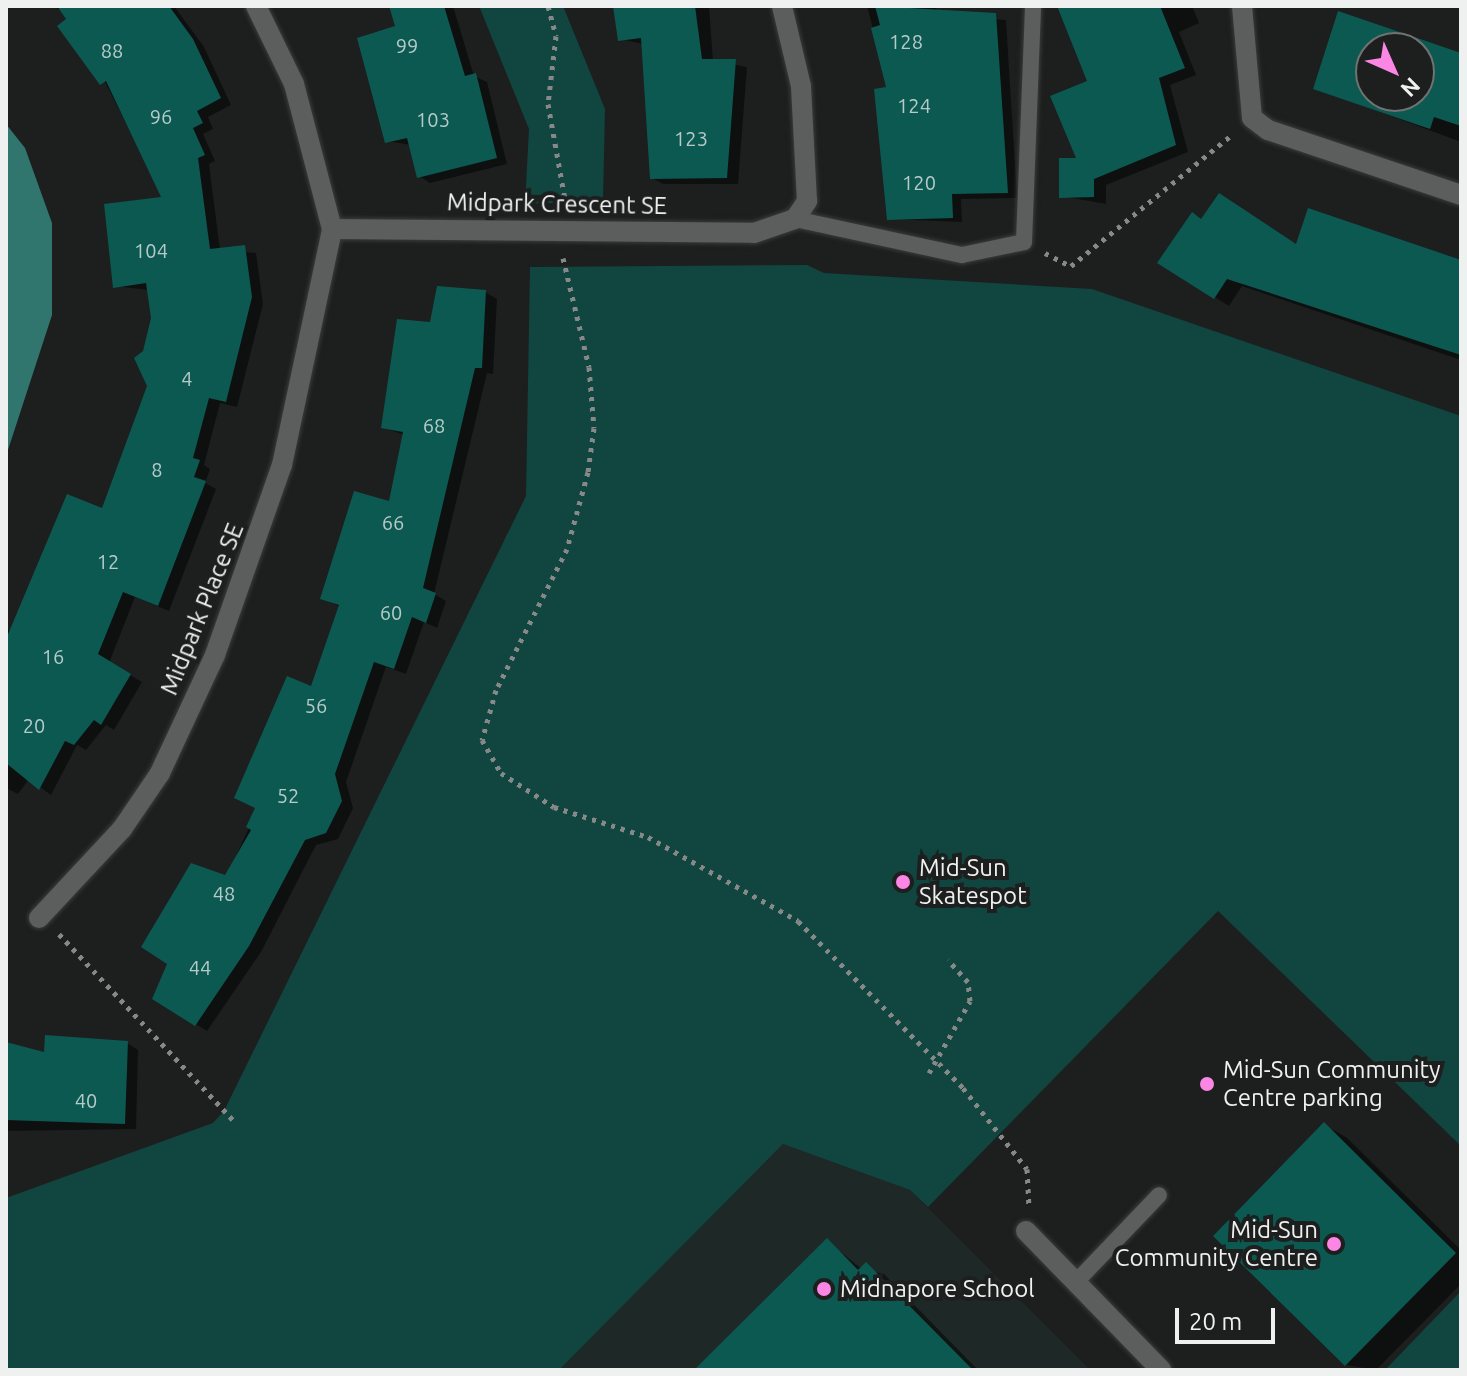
<!DOCTYPE html>
<style>
body{margin:0}
#map{position:relative;width:1467px;height:1376px;overflow:hidden;background:#1c1f1e;font-family:Ubuntu,sans-serif}
div>[style]{position:absolute}
.built>*{inset:0;background:#1e2927}
.green>*{inset:0;background:#11453f}
.water>*{inset:0;background:#31766e}
.shadow>*{inset:0;background:#0007}
.building>*{inset:0;background:#0c5952}
.path>*{height:5px;margin-top:-2.5px;transform-origin:0;background:repeating-linear-gradient(90deg,#868988 0 4px,transparent 0 10px)}
.roads{filter:drop-shadow(0 0 2px #3a3c3c) drop-shadow(0 0 2px #3a3c3c)}
.service>*{height:16px;margin:-8px;padding:0 8px;transform-origin:8px;border-radius:8px;background:#5c5d5d}
.minor>*{height:20px;margin:-10px;padding:0 10px;transform-origin:10px;border-radius:10px;background:#5c5d5d}
.dots>*{width:22px;height:22px;translate:-50% -50%;box-sizing:border-box;border:4px solid #1c1f1e;border-radius:50%}
span{translate:-50% -50%;white-space:nowrap;text-align:center;line-height:1.15;-webkit-text-stroke:8px #1c1f1e;paint-order:stroke}
.number-label{font-size:20px;color:#b6cbc9}
.number-label span{-webkit-text-stroke-width:0}
.street-label{font-size:24px;color:#eff1f1}
.poi-label{font-size:24px;color:#eff1f1}
.left{translate:0 -50%;text-align:left}
.right{translate:-100% -50%;text-align:right}
.frame{position:absolute;inset:0;border:8px solid #eff1f1;pointer-events:none}
.north{position:absolute;left:1355px;top:32px;width:80px;height:80px;box-sizing:border-box;background:#1c1f1e;border:2px solid #707372;border-radius:50%;rotate:135deg;font-size:22px;font-weight:700;line-height:32px;text-align:center;color:#eff1f1}
.north::after{content:'';display:block;margin:auto;width:28px;height:36px;background:#fc86e4;clip-path:polygon(50% 0,100% 100%,50% 72%,0 100%)}
.scale{position:absolute;left:1175px;top:1308px;width:100px;height:36px;box-sizing:border-box;border:4px solid #eff1f1;border-top:0;padding-left:10px;font-size:24px;line-height:28px;white-space:nowrap;color:#eff1f1;-webkit-text-stroke:6px #1c1f1e;paint-order:stroke}
</style>
<div id="map">
<div class="built">
<i style="clip-path:polygon(783px 1144px,910px 1190px,1090px 1370px,559px 1370px)"></i>
</div>
<div class="green">
<i style="clip-path:polygon(479px 6px,563px 6px,605px 109px,603px 201px,525px 204px,529px 129px)"></i>
<i style="clip-path:polygon(807px 265px,824px 273px,1092px 289px,1461px 416px,1461px 1146px,1218px 911px,928px 1207px,910px 1190px,783px 1144px,559px 1370px,6px 1370px,6px 1198px,213px 1123px,224px 1111px,526px 496px,530px 267px)"></i>
<i style="clip-path:polygon(1461px 1291px,1461px 1370px,1385px 1370px)"></i>
</div>
<div class="water">
<i style="clip-path:polygon(6px 124px,25px 148px,52px 223px,52px 315px,6px 456px)"></i>
</div>
<div class="shadow">
<i style="clip-path:polygon(53px 6px,174px 6px,204px 47px,231px 105px,208px 117px,213px 129px,203px 134px,215px 161px,209px 164px,220px 250px,256px 253px,263px 304px,237px 407px,220px 403px,204px 465px,210px 469px,205px 483px,216px 489px,169px 611px,135px 597px,109px 663px,142px 682px,114px 730px,106px 725px,86px 750px,77px 745px,51px 795px,29px 779px,18px 794px,6px 788px,6px 628px,12px 632px,103px 511px,149px 386px,145px 352px,153px 318px,149px 290px,115px 286px,164px 198px,72px 17px)"></i>
<i style="clip-path:polygon(394px 6px,453px 6px,474px 76px,487px 82px,507px 164px,430px 183px,419px 176px,411px 145px,387px 141px,406px 24px)"></i>
<i style="clip-path:polygon(615px 6px,709px 6px,713px 61px,747px 67px,738px 184px,663px 184px,652px 178px,643px 44px,620px 39px)"></i>
<i style="clip-path:polygon(867px 6px,936px 6px,938px 15px,1006px 20px,1017px 198px,961px 199px,962px 222px,889px 219px,889px 89px)"></i>
<i style="clip-path:polygon(1073px 6px,1192px 6px,1199px 23px,1179px 32px,1196px 75px,1170px 85px,1188px 152px,1106px 185px,1106px 204px,1061px 196px,1079px 160px,1090px 82px)"></i>
<i style="clip-path:polygon(evenodd,1339px 14px,1461px 55px,1461px 142px,1316px 88px,1339px 14px,1371px 48px,1419px 48px,1419px 96px,1371px 96px,1371px 48px)"></i>
<i style="clip-path:polygon(1203px 221px,1297px 246px,1461px 262px,1461px 360px,1242px 286px,1229px 306px,1160px 263px)"></i>
<i style="clip-path:polygon(485px 292px,497px 299px,493px 374px,487px 373px,434px 594px,446px 601px,437px 628px,424px 622px,406px 674px,386px 667px,346px 782px,353px 808px,338px 839px,316px 845px,261px 952px,207px 1031px,154px 998px,226px 878px,312px 689px,340px 607px,323px 598px,391px 503px,404px 435px,383px 427px,431px 324px)"></i>
<i style="clip-path:polygon(127px 1043px,138px 1050px,136px 1129px,6px 1131px,6px 1044px,46px 1054px)"></i>
<i style="clip-path:polygon(1325px 1125px,1347px 1138px,1461px 1250px,1461px 1284px,1376px 1370px,1346px 1365px)"></i>
<i style="clip-path:polygon(827px 1241px,862px 1269px,884px 1274px,978px 1370px,697px 1370px)"></i>
</div>
<div class="building">
<i style="clip-path:polygon(57px 6px,169px 6px,193px 39px,221px 98px,197px 111px,203px 123px,193px 128px,205px 155px,198px 158px,210px 249px,245px 245px,252px 297px,226px 402px,209px 398px,193px 458px,200px 460px,194px 477px,206px 481px,158px 606px,123px 592px,98px 654px,131px 674px,101px 725px,94px 720px,74px 745px,65px 741px,39px 790px,6px 763px,6px 639px,67px 494px,102px 508px,147px 386px,134px 358px,143px 351px,151px 318px,146px 283px,113px 288px,104px 204px,161px 197px,106px 81px,100px 85px,57px 26px,66px 19px)"></i>
<i style="clip-path:polygon(389px 6px,444px 6px,465px 76px,476px 73px,497px 158px,417px 178px,407px 138px,385px 143px,357px 38px,395px 26px)"></i>
<i style="clip-path:polygon(613px 6px,695px 6px,702px 59px,736px 59px,727px 178px,650px 179px,641px 38px,618px 41px)"></i>
<i style="clip-path:polygon(875px 6px,996px 13px,1008px 193px,952px 194px,953px 218px,887px 220px,874px 89px,886px 87px,871px 28px,880px 25px)"></i>
<i style="clip-path:polygon(1057px 6px,1160px 6px,1185px 68px,1159px 78px,1176px 145px,1094px 179px,1094px 197px,1059px 198px,1059px 158px,1076px 158px,1050px 96px,1087px 81px)"></i>
<i style="clip-path:polygon(evenodd,1338px 11px,1461px 53px,1461px 126px,1434px 117px,1430px 129px,1313px 89px,1338px 11px,1371px 48px,1419px 48px,1419px 96px,1371px 96px,1371px 48px)"></i>
<i style="clip-path:polygon(1219px 193px,1296px 244px,1308px 208px,1461px 260px,1461px 355px,1227px 279px,1214px 299px,1157px 263px,1192px 212px,1201px 219px)"></i>
<i style="clip-path:polygon(437px 286px,486px 290px,482px 368px,475px 368px,423px 588px,436px 593px,426px 623px,412px 617px,394px 669px,374px 662px,335px 774px,342px 801px,326px 833px,305px 840px,249px 946px,195px 1026px,152px 999px,167px 964px,141px 947px,191px 863px,225px 875px,251px 830px,246px 827px,255px 808px,234px 798px,287px 676px,311px 686px,339px 605px,320px 599px,354px 491px,389px 501px,403px 432px,381px 428px,397px 319px,430px 322px)"></i>
<i style="clip-path:polygon(45px 1035px,128px 1041px,125px 1124px,6px 1120px,6px 1042px,44px 1052px)"></i>
<i style="clip-path:polygon(1324px 1122px,1456px 1253px,1345px 1366px,1213px 1236px)"></i>
<i style="clip-path:polygon(827px 1238px,858px 1270px,866px 1262px,973px 1370px,694px 1370px)"></i>
</div>
<div class="path">
<i style="left:548px;top:6px;width:31px;rotate:75deg"></i>
<i style="left:556px;top:36px;width:68px;rotate:96.7deg"></i>
<i style="left:548px;top:104px;width:103px;rotate:79.9deg"></i>
<i style="left:1045px;top:253px;width:29px;rotate:27deg"></i>
<i style="left:1071px;top:266px;width:209px;rotate:-39.2deg"></i>
<i style="left:563px;top:258px;width:112px;rotate:76.6deg"></i>
<i style="left:589px;top:367px;width:61px;rotate:85.3deg"></i>
<i style="left:594px;top:428px;width:44px;rotate:97.8deg"></i>
<i style="left:588px;top:472px;width:80px;rotate:105.3deg"></i>
<i style="left:567px;top:549px;width:158px;rotate:116.7deg"></i>
<i style="left:496px;top:690px;width:52px;rotate:105.6deg"></i>
<i style="left:482px;top:740px;width:38px;rotate:60deg"></i>
<i style="left:501px;top:773px;width:63px;rotate:32.7deg"></i>
<i style="left:554px;top:807px;width:99px;rotate:17.7deg"></i>
<i style="left:648px;top:837px;width:172px;rotate:29.2deg"></i>
<i style="left:798px;top:921px;width:235px;rotate:45.3deg"></i>
<i style="left:963px;top:1088px;width:103px;rotate:51.7deg"></i>
<i style="left:1027px;top:1169px;width:37px;rotate:87deg"></i>
<i style="left:59px;top:934px;width:255px;rotate:46.9deg"></i>
<i style="left:929px;top:1073px;width:83px;rotate:-60.3deg"></i>
<i style="left:970px;top:1001px;width:19px;rotate:-96deg"></i>
<i style="left:968px;top:982px;width:30px;rotate:-132deg"></i>
</div>
<div class="roads">
<div class="service">
<i style="left:795px;top:219px;width:171px;rotate:12.2deg"></i>
<i style="left:962px;top:255px;width:63px;rotate:-11.8deg"></i>
<i style="left:1024px;top:242px;width:236px;rotate:-87.8deg"></i>
<i style="left:1076px;top:1282px;width:120px;rotate:-46.3deg"></i>
</div>
<div class="minor">
<i style="left:256px;top:6px;width:87px;rotate:64deg"></i>
<i style="left:294px;top:84px;width:150px;rotate:75.3deg"></i>
<i style="left:332px;top:229px;width:422px;rotate:0.5deg"></i>
<i style="left:754px;top:233px;width:43px;rotate:-18.9deg"></i>
<i style="left:795px;top:219px;width:22px;rotate:-56deg"></i>
<i style="left:807px;top:201px;width:115px;rotate:-93deg"></i>
<i style="left:801px;top:86px;width:82px;rotate:-103.4deg"></i>
<i style="left:1242px;top:6px;width:112px;rotate:84.9deg"></i>
<i style="left:1252px;top:118px;width:20px;rotate:37deg"></i>
<i style="left:1268px;top:130px;width:204px;rotate:18.6deg"></i>
<i style="left:39px;top:918px;width:122px;rotate:-47deg"></i>
<i style="left:122px;top:829px;width:68px;rotate:-55.8deg"></i>
<i style="left:160px;top:773px;width:130px;rotate:-65deg"></i>
<i style="left:215px;top:655px;width:201px;rotate:-70.6deg"></i>
<i style="left:282px;top:465px;width:241px;rotate:-78deg"></i>
<i style="left:1026px;top:1231px;width:194px;rotate:45.8deg"></i>
</div>
</div>
<div class="dots">
<i style="left:903px;top:882px;background:#fc86e4"></i>
<i style="left:1207px;top:1084px;background:#fc86e4"></i>
<i style="left:1334px;top:1244px;background:#fc86e4"></i>
<i style="left:824px;top:1289px;background:#fc86e4"></i>
</div>
<div class="number-label">
<span style="left:906px;top:41px">128</span>
<span style="left:407px;top:45px">99</span>
<span style="left:112px;top:50px">88</span>
<span style="left:914px;top:105px">124</span>
<span style="left:161px;top:116px">96</span>
<span style="left:433px;top:119px">103</span>
<span style="left:691px;top:138px">123</span>
<span style="left:919px;top:182px">120</span>
<span style="left:151px;top:250px">104</span>
<span style="left:187px;top:378px">4</span>
<span style="left:434px;top:425px">68</span>
<span style="left:157px;top:469px">8</span>
<span style="left:393px;top:522px">66</span>
<span style="left:108px;top:561px">12</span>
<span style="left:391px;top:612px">60</span>
<span style="left:53px;top:656px">16</span>
<span style="left:316px;top:705px">56</span>
<span style="left:34px;top:725px">20</span>
<span style="left:288px;top:795px">52</span>
<span style="left:224px;top:893px">48</span>
<span style="left:200px;top:967px">44</span>
<span style="left:86px;top:1100px">40</span>
</div>
<div class="street-label">
<span style="left:557px;top:204px;rotate:1deg">Midpark Crescent SE</span>
<span style="left:202px;top:609px;rotate:-68deg">Midpark Place SE</span>
</div>
<div class="poi-label">
<span class="left" style="left:919px;top:882px">Mid-Sun<br>Skatespot</span>
<span class="left" style="left:1223px;top:1084px">Mid-Sun Community<br>Centre parking</span>
<span class="right" style="left:1318px;top:1244px">Mid-Sun<br>Community Centre</span>
<span class="left" style="left:840px;top:1289px">Midnapore School</span>
</div>
<div class="frame"></div>
<div class="north">N</div>
<div class="scale">20 m</div>
</div>
